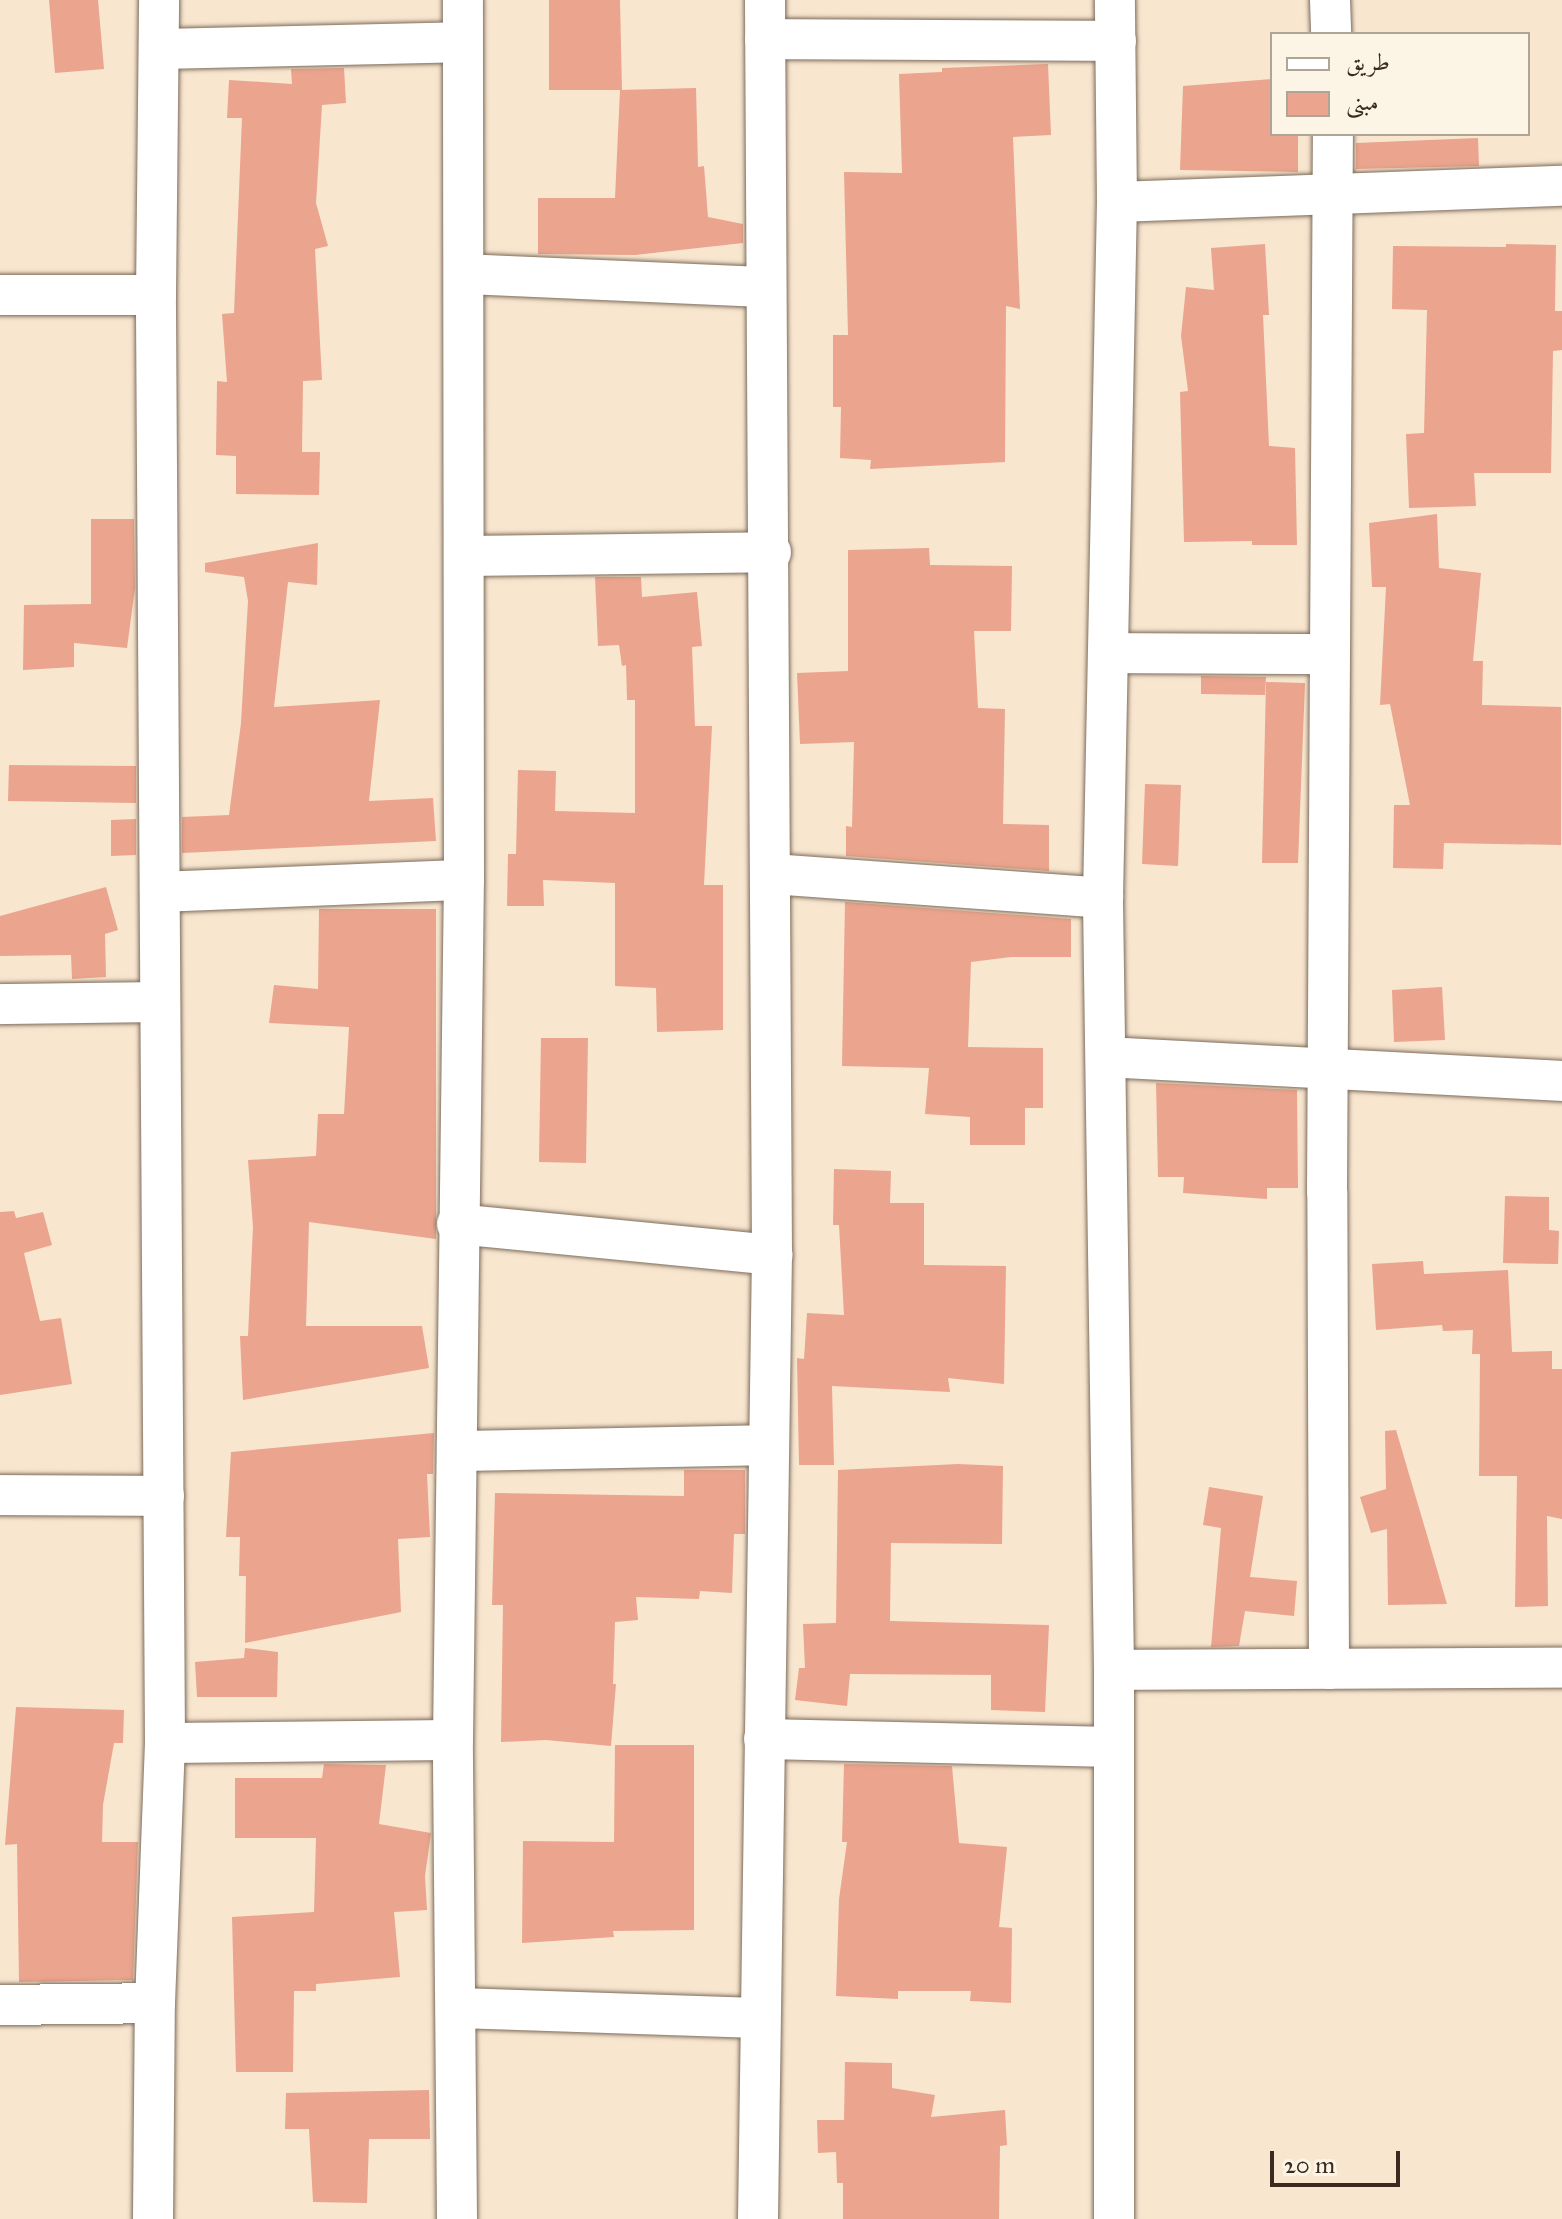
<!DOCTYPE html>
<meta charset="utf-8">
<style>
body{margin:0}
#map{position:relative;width:1562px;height:2219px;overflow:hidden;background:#f8e6cf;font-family:"IM FELL Great Primer",Amiri,serif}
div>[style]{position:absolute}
.building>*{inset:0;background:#eba48d}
.roads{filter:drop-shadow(0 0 2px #7d6c5c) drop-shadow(0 0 2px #7d6c5c)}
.street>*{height:40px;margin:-20px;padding:0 20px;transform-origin:20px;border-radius:20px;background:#fff}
span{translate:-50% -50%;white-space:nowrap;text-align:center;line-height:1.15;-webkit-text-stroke:7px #fcf5e5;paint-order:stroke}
.legend{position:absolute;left:1270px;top:32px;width:260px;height:104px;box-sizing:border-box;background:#fcf5e5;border:2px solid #afa495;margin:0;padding:10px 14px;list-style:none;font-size:24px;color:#3b2a1e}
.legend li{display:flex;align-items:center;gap:16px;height:40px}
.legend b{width:40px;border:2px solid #afa495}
.scale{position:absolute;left:1270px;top:2151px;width:130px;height:36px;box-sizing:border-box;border:4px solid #3b2a1e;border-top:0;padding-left:10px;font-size:24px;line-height:28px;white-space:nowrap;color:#3b2a1e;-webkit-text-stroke:6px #fcf5e5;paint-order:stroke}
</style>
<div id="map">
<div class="building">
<i style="clip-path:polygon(49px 0,98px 0,104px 69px,55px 73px)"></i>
<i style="clip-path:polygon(549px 0,620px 0,622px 90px,549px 90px)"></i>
<i style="clip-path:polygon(1048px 64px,1051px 135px,1013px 137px,1020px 309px,1006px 306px,1005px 462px,870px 469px,871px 460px,840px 458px,841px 407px,833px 407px,833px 335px,848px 335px,844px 172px,902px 173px,899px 74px,942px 72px,942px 68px)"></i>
<i style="clip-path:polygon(344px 68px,346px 103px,322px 105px,316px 203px,328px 246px,315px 249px,322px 380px,303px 381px,302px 452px,320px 452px,319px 495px,236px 494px,236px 456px,216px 455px,217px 381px,227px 382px,222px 314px,234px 313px,242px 118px,227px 118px,229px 80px,292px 84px,291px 69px)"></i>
<i style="clip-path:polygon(1272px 79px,1272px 134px,1298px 134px,1298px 172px,1180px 170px,1183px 86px)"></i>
<i style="clip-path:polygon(696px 88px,698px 167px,704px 166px,708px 217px,743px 224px,743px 243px,635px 255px,538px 254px,538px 198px,615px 198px,620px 90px)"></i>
<i style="clip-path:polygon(1478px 138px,1479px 166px,1356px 169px,1356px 143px)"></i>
<i style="clip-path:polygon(1265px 244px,1269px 315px,1263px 315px,1269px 446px,1295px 448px,1297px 545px,1252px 545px,1252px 541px,1184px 542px,1180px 392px,1188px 391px,1181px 336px,1186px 287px,1214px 290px,1211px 248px)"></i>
<i style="clip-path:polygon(1506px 244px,1556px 245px,1555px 311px,1562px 311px,1562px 350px,1553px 351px,1551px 473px,1474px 473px,1476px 506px,1409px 508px,1406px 434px,1424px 433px,1427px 310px,1392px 309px,1393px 246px,1506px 247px)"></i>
<i style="clip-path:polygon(1437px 514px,1439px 568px,1481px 573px,1473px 661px,1483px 661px,1482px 705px,1561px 707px,1561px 845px,1444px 843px,1443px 869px,1393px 868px,1394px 805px,1410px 805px,1390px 704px,1380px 705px,1386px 587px,1372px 587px,1369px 523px)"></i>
<i style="clip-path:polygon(91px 519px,134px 519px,135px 588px,127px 648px,74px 643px,74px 667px,23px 670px,24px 605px,91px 604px)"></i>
<i style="clip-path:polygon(318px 543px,317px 585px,288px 582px,274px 707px,380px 700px,369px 801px,433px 798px,436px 841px,182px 853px,182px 817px,229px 815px,241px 723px,248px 601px,244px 577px,205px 572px,205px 563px)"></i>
<i style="clip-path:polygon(929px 548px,930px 565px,1012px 566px,1011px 631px,974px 631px,978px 708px,1005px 709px,1003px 824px,1049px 825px,1049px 871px,846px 856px,846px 826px,852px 827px,854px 742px,800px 744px,797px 673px,848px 671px,848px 550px)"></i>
<i style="clip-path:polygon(595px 577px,641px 577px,642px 597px,697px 592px,702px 646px,692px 647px,695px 726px,712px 726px,704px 885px,723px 885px,723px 1030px,657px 1032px,656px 988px,615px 986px,615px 883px,543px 880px,544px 906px,507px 906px,508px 854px,516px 854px,518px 770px,556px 771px,555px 811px,635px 813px,635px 700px,627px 700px,626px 665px,622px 666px,619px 645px,598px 646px)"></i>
<i style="clip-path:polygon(1201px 676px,1266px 677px,1265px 695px,1201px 694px)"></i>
<i style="clip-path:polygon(1266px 682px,1305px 683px,1298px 863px,1262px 863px)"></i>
<i style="clip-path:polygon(9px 765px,136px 766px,136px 803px,8px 801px)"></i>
<i style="clip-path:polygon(1145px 784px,1181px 785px,1178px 866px,1142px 864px)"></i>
<i style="clip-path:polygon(136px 819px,136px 855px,111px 856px,111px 820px)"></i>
<i style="clip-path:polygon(106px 887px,118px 930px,105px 934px,106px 977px,72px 979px,71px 955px,0 956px,0 916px)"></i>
<i style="clip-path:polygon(845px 902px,1071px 919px,1071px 957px,1011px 957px,971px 962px,968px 1047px,1043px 1048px,1043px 1108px,1025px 1108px,1025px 1145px,970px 1145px,970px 1117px,925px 1114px,929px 1068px,842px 1066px)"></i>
<i style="clip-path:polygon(319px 909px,436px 909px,436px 1239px,309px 1222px,306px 1326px,422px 1326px,429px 1368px,243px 1400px,240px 1336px,248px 1336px,253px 1227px,248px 1160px,316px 1156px,318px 1114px,344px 1114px,349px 1027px,269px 1023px,274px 985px,318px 989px)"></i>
<i style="clip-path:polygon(1442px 987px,1445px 1040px,1394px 1042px,1392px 990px)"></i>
<i style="clip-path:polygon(541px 1038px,588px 1038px,586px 1163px,539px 1162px)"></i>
<i style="clip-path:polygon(1156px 1083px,1297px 1090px,1298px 1188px,1267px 1188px,1267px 1199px,1183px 1193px,1184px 1177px,1158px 1177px)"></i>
<i style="clip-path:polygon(834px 1169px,891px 1171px,890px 1203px,924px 1203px,924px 1265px,1006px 1266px,1004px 1384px,948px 1378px,950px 1392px,832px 1386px,834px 1465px,799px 1465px,797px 1358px,804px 1359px,807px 1313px,844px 1315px,839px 1225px,833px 1225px)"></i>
<i style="clip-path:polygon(1505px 1196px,1549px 1197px,1549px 1230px,1559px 1231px,1558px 1264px,1503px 1263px)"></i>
<i style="clip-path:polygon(14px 1211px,16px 1218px,43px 1212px,52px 1245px,24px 1253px,40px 1321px,61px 1318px,72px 1384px,0 1395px,0 1212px)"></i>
<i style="clip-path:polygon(1423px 1261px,1424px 1274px,1508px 1270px,1512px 1352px,1552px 1351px,1552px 1369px,1562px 1369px,1562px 1519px,1547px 1516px,1548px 1606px,1515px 1607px,1517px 1476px,1479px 1476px,1480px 1354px,1472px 1354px,1473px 1330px,1443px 1331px,1442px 1325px,1376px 1330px,1372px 1264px)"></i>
<i style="clip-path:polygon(1396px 1430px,1427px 1535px,1447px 1604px,1388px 1605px,1387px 1529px,1371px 1533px,1360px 1497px,1386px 1489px,1385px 1431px)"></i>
<i style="clip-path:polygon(434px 1433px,433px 1474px,427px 1474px,430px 1537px,398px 1539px,401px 1612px,245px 1643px,246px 1576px,239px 1576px,240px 1537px,226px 1537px,231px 1452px)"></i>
<i style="clip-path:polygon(958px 1464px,1003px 1466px,1002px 1544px,891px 1543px,890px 1621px,1049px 1625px,1045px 1712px,991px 1710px,991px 1675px,850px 1674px,847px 1706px,795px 1700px,799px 1668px,805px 1668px,803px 1624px,836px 1623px,838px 1470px)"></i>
<i style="clip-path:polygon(684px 1470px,745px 1470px,745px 1534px,734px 1534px,732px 1593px,700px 1591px,699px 1599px,636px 1597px,638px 1620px,615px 1622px,613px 1684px,616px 1684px,611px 1746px,546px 1740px,501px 1742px,503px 1605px,492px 1605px,495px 1493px,684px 1496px)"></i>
<i style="clip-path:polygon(1209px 1487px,1263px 1496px,1250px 1577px,1297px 1581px,1294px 1616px,1245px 1611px,1239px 1646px,1211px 1647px,1221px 1528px,1203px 1525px)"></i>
<i style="clip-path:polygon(245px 1648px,278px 1652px,277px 1697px,197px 1697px,195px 1662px,244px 1658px)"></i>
<i style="clip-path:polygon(16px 1707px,124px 1710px,123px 1743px,114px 1743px,103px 1805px,102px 1842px,138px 1842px,133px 1980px,19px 1982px,17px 1844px,5px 1845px)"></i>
<i style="clip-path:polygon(615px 1745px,694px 1745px,694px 1930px,613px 1931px,614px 1937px,522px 1943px,523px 1841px,614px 1842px)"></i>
<i style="clip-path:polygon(324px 1764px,386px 1765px,379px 1824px,431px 1833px,425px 1876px,427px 1910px,394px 1912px,400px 1977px,316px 1984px,316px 1991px,294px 1991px,293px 2072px,236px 2072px,232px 1917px,314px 1912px,316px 1838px,235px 1838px,235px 1778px,322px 1778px)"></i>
<i style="clip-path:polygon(844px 1764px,952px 1766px,959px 1843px,1007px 1847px,999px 1927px,1012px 1928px,1011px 2003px,970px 2001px,971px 1991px,898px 1991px,898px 1999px,836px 1996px,839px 1899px,847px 1842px,842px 1842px)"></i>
<i style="clip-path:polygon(845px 2062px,892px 2063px,892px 2088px,935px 2095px,931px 2117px,1005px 2110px,1007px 2145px,1000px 2146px,999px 2219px,843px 2219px,843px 2183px,837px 2183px,836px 2152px,818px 2153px,817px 2120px,844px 2120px)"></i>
<i style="clip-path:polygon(429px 2090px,430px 2139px,369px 2139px,367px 2203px,313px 2202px,309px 2129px,285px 2129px,286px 2093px)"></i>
</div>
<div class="roads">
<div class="street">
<i style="left:1330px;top:0;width:34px;rotate:88deg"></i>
<i style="left:765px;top:39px;width:351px;rotate:0.3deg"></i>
<i style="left:159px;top:49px;width:303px;rotate:-1.3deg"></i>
<i style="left:1117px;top:202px;width:445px;rotate:-2.1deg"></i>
<i style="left:464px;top:274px;width:302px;rotate:2.5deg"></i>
<i style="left:0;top:295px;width:156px"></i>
<i style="left:465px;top:556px;width:306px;rotate:-0.7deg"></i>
<i style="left:1110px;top:653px;width:220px;rotate:0.3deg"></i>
<i style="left:771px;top:874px;width:333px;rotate:4.1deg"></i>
<i style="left:160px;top:892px;width:304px;rotate:-2.3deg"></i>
<i style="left:0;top:1004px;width:160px;rotate:-0.7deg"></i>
<i style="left:1106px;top:1057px;width:457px;rotate:3deg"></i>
<i style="left:457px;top:1224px;width:317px;rotate:5.6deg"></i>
<i style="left:457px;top:1451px;width:311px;rotate:-1.1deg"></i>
<i style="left:0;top:1495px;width:164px;rotate:0.3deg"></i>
<i style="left:1329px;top:1669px;width:477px;rotate:-90.2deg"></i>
<i style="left:1327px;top:1192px;width:1058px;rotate:-89.68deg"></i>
<i style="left:1114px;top:1670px;width:448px;rotate:-0.3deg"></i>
<i style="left:764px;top:1739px;width:350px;rotate:1.3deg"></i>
<i style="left:165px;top:1743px;width:288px;rotate:-0.6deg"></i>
<i style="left:0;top:2005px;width:155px;rotate:-0.7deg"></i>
<i style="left:456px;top:2008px;width:304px;rotate:1.9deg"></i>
<i style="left:153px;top:2219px;width:216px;rotate:-89.5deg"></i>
<i style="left:155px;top:2003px;width:260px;rotate:-87.8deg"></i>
<i style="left:165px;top:1743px;width:1448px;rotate:-90.36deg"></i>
<i style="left:156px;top:295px;width:295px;rotate:-89.4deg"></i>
<i style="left:457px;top:2219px;width:479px;rotate:-90.5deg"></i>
<i style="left:453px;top:1740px;width:860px;rotate:-89.27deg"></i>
<i style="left:464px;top:880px;width:880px;rotate:-90.07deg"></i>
<i style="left:758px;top:2219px;width:964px;rotate:-89.17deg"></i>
<i style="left:772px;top:1255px;width:1255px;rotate:-90.32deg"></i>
<i style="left:1114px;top:2219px;width:549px;rotate:-90deg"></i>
<i style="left:1114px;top:1670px;width:772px;rotate:-90.82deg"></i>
<i style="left:1103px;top:898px;width:696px;rotate:-88.85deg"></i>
<i style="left:1117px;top:202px;width:202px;rotate:-90.6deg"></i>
</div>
</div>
<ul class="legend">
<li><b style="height:10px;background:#fff"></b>طريق</li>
<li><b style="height:22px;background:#eba48d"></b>مبنى</li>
</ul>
<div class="scale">20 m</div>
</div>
